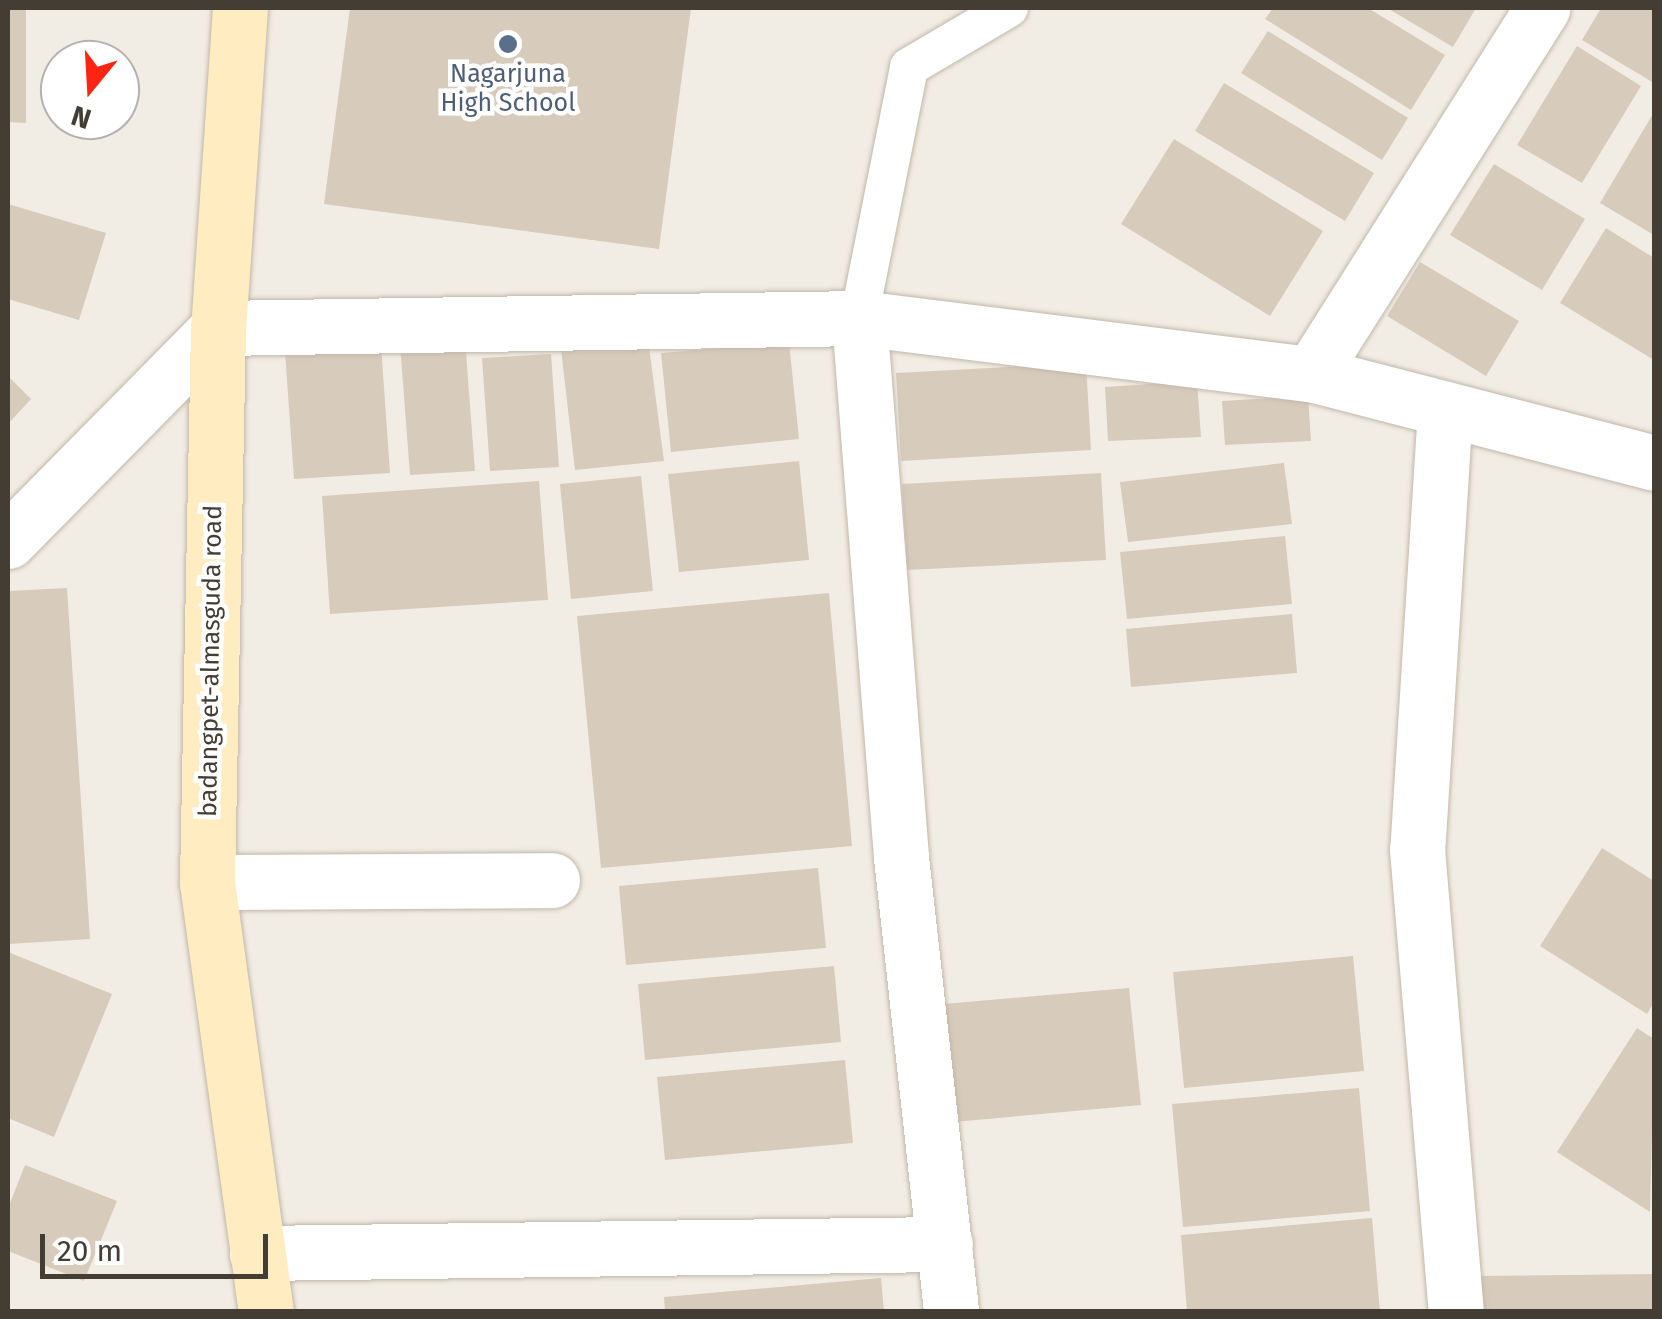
<!DOCTYPE html>
<style>
body{margin:0}
#map{position:relative;width:1662px;height:1319px;overflow:hidden;background:#f2ede4;font-family:"Fira Sans",sans-serif}
div>[style]{position:absolute}
.building>*{inset:0;background:#d7cbbc}
.roads{filter:drop-shadow(0 0 2px #c1b7aa) drop-shadow(0 0 2px #c1b7aa)}
.lane>*{height:38px;margin:-19px;padding:0 19px;transform-origin:19px;border-radius:19px;background:#fff}
.street>*{height:55px;margin:-27.5px;padding:0 27.5px;transform-origin:27.5px;border-radius:27.5px;background:#fff}
.secondary>*{height:55px;margin:-27.5px;padding:0 27.5px;transform-origin:27.5px;border-radius:27.5px;background:#ffecc1}
.dots>*{width:28px;height:28px;translate:-50% -50%;box-sizing:border-box;border:5px solid #fff;border-radius:50%}
span{translate:-50% -50%;white-space:nowrap;text-align:center;line-height:1.15;-webkit-text-stroke:9px #fff;paint-order:stroke}
.service-label{font-size:25px;color:#4e5e75}
.street-label{font-size:25px;color:#443d34}
.frame{position:absolute;inset:0;border:10px solid #443d34;pointer-events:none}
.north{position:absolute;left:40px;top:40px;width:100px;height:100px;box-sizing:border-box;background:#fff;border:2px solid #b4b1ae;border-radius:50%;rotate:198deg;font-size:28px;font-weight:700;line-height:40px;text-align:center;color:#443d34}
.north::after{content:'';display:block;margin:auto;width:35px;height:45px;background:#fc2511;clip-path:polygon(50% 0,100% 100%,50% 72%,0 100%)}
.scale{position:absolute;left:40px;top:1234px;width:228px;height:45px;box-sizing:border-box;border:5px solid #443d34;border-top:0;padding-left:12px;font-size:30px;line-height:35px;white-space:nowrap;color:#443d34;-webkit-text-stroke:8px #fff;paint-order:stroke}
</style>
<div id="map">
<div class="building">
<i style="clip-path:polygon(8px 8px,26px 8px,26px 123px,8px 122px)"></i>
<i style="clip-path:polygon(350px 8px,691px 8px,659px 249px,324px 204px)"></i>
<i style="clip-path:polygon(1273px 8px,1368px 8px,1445px 55px,1411px 110px,1265px 19px)"></i>
<i style="clip-path:polygon(1387px 8px,1476px 8px,1453px 47px)"></i>
<i style="clip-path:polygon(1601px 8px,1654px 8px,1654px 83px,1582px 40px)"></i>
<i style="clip-path:polygon(1268px 31px,1408px 118px,1382px 160px,1241px 73px)"></i>
<i style="clip-path:polygon(1577px 46px,1641px 86px,1582px 183px,1517px 145px)"></i>
<i style="clip-path:polygon(1224px 83px,1374px 173px,1345px 221px,1195px 131px)"></i>
<i style="clip-path:polygon(1654px 112px,1654px 235px,1600px 203px)"></i>
<i style="clip-path:polygon(1174px 139px,1323px 231px,1270px 316px,1121px 224px)"></i>
<i style="clip-path:polygon(1494px 164px,1585px 219px,1542px 290px,1450px 235px)"></i>
<i style="clip-path:polygon(8px 204px,106px 233px,79px 320px,8px 299px)"></i>
<i style="clip-path:polygon(1606px 228px,1654px 258px,1654px 360px,1560px 303px)"></i>
<i style="clip-path:polygon(1420px 262px,1519px 321px,1486px 376px,1387px 316px)"></i>
<i style="clip-path:polygon(648px 339px,664px 461px,575px 470px,561px 349px)"></i>
<i style="clip-path:polygon(465px 340px,475px 471px,410px 475px,400px 344px)"></i>
<i style="clip-path:polygon(789px 342px,799px 439px,671px 452px,661px 353px)"></i>
<i style="clip-path:polygon(381px 345px,390px 473px,294px 479px,285px 352px)"></i>
<i style="clip-path:polygon(551px 354px,559px 467px,490px 471px,482px 358px)"></i>
<i style="clip-path:polygon(1086px 363px,1091px 450px,901px 461px,896px 373px)"></i>
<i style="clip-path:polygon(8px 376px,31px 399px,8px 424px)"></i>
<i style="clip-path:polygon(1197px 381px,1201px 437px,1108px 441px,1105px 387px)"></i>
<i style="clip-path:polygon(1308px 396px,1311px 441px,1225px 445px,1222px 401px)"></i>
<i style="clip-path:polygon(799px 461px,809px 560px,679px 572px,668px 474px)"></i>
<i style="clip-path:polygon(1284px 463px,1292px 524px,1128px 542px,1120px 482px)"></i>
<i style="clip-path:polygon(1101px 473px,1106px 560px,907px 570px,902px 484px)"></i>
<i style="clip-path:polygon(641px 476px,653px 591px,571px 599px,560px 484px)"></i>
<i style="clip-path:polygon(539px 481px,548px 600px,330px 614px,322px 496px)"></i>
<i style="clip-path:polygon(1285px 536px,1292px 604px,1127px 619px,1120px 552px)"></i>
<i style="clip-path:polygon(67px 588px,90px 939px,8px 944px,8px 591px)"></i>
<i style="clip-path:polygon(829px 593px,852px 846px,601px 868px,577px 616px)"></i>
<i style="clip-path:polygon(1292px 614px,1297px 673px,1131px 687px,1126px 629px)"></i>
<i style="clip-path:polygon(1602px 848px,1654px 881px,1654px 1002px,1647px 1014px,1540px 946px)"></i>
<i style="clip-path:polygon(818px 868px,826px 948px,626px 965px,619px 886px)"></i>
<i style="clip-path:polygon(8px 952px,112px 994px,54px 1137px,8px 1118px)"></i>
<i style="clip-path:polygon(1353px 956px,1364px 1071px,1184px 1088px,1173px 972px)"></i>
<i style="clip-path:polygon(834px 966px,841px 1042px,645px 1060px,638px 984px)"></i>
<i style="clip-path:polygon(1129px 988px,1141px 1105px,954px 1122px,943px 1004px)"></i>
<i style="clip-path:polygon(1637px 1028px,1654px 1039px,1650px 1212px,1557px 1152px)"></i>
<i style="clip-path:polygon(845px 1060px,853px 1143px,665px 1160px,657px 1077px)"></i>
<i style="clip-path:polygon(1359px 1088px,1370px 1211px,1183px 1227px,1172px 1104px)"></i>
<i style="clip-path:polygon(25px 1165px,117px 1201px,84px 1281px,8px 1251px,8px 1208px)"></i>
<i style="clip-path:polygon(1372px 1218px,1380px 1312px,1187px 1312px,1181px 1235px)"></i>
<i style="clip-path:polygon(1654px 1274px,1654px 1312px,1479px 1312px,1479px 1276px)"></i>
<i style="clip-path:polygon(881px 1278px,884px 1312px,665px 1312px,664px 1297px)"></i>
</div>
<div class="roads">
<div class="lane">
<i style="left:859px;top:318px;width:256px;rotate:-78.7deg"></i>
<i style="left:909px;top:67px;width:116px;rotate:-30.5deg"></i>
</div>
<div class="street">
<i style="left:859px;top:318px;width:541px;rotate:85.54deg"></i>
<i style="left:901px;top:857px;width:458px;rotate:83.7deg"></i>
<i style="left:1311px;top:374px;width:433px;rotate:-57.7deg"></i>
<i style="left:1445px;top:409px;width:441px;rotate:93.6deg"></i>
<i style="left:1417px;top:849px;width:465px;rotate:85.2deg"></i>
<i style="left:8px;top:541px;width:299px;rotate:-45.4deg"></i>
<i style="left:218px;top:328px;width:641px;rotate:-0.89deg"></i>
<i style="left:859px;top:318px;width:455px;rotate:7.1deg"></i>
<i style="left:1311px;top:374px;width:354px;rotate:14.5deg"></i>
<i style="left:207px;top:882px;width:345px;rotate:-0.3deg"></i>
<i style="left:257px;top:1253px;width:688px;rotate:-0.75deg"></i>
</div>
<div class="secondary">
<i style="left:240px;top:8px;width:321px;rotate:93.9deg"></i>
<i style="left:218px;top:328px;width:554px;rotate:91.14deg"></i>
<i style="left:207px;top:882px;width:434px;rotate:82.2deg"></i>
</div>
</div>
<div class="dots">
<i style="left:508px;top:44px;background:#5c6f8a"></i>
</div>
<div class="service-label">
<span style="left:508px;top:89px">Nagarjuna<br>High School</span>
</div>
<div class="street-label">
<span style="left:211px;top:661px;rotate:-89deg">badangpet-almasguda road</span>
</div>
<div class="frame"></div>
<div class="north">N</div>
<div class="scale">20 m</div>
</div>
